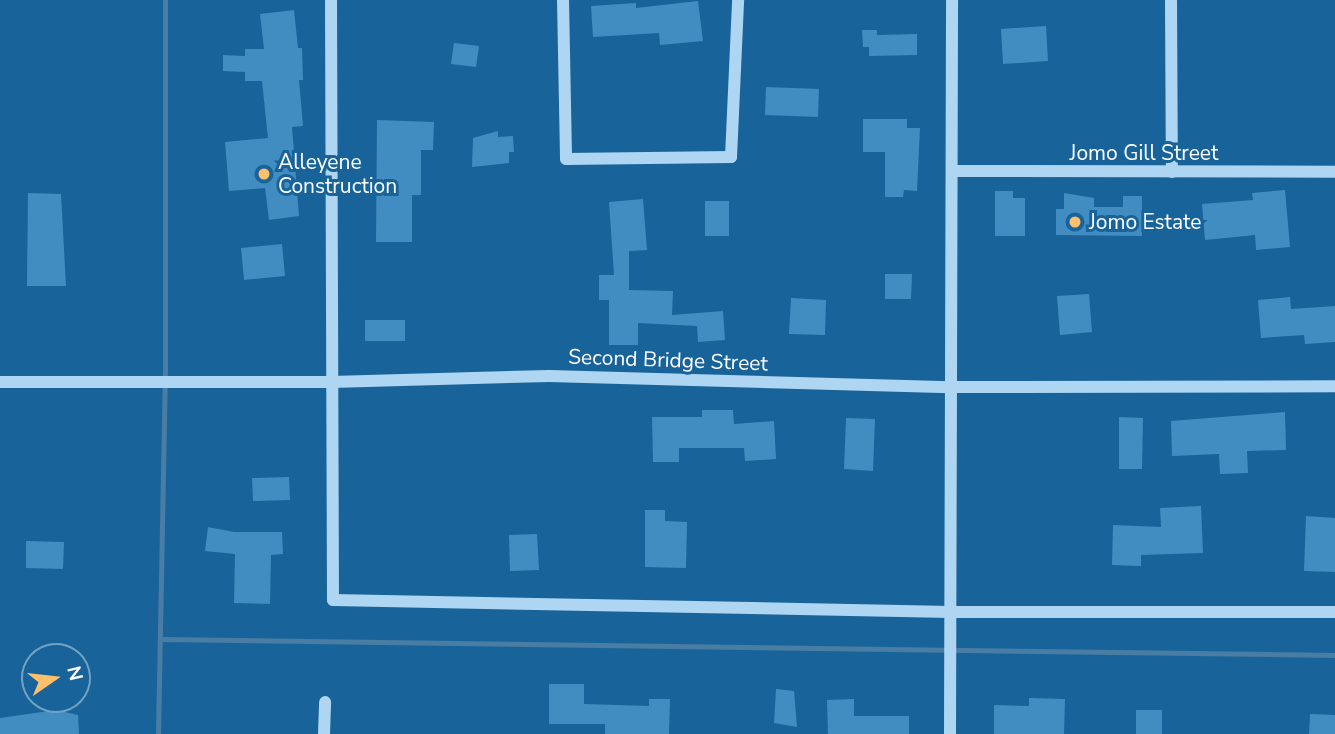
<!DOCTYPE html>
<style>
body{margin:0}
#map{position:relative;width:1335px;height:734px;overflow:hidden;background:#18649a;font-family:"Nunito Sans",sans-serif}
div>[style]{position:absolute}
.stream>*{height:5px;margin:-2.5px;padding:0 2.5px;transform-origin:2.5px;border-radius:2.5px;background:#4a7da3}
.building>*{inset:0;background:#418dc1}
.minor>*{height:12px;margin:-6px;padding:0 6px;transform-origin:6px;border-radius:6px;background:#aed6f2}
.dots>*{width:19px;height:19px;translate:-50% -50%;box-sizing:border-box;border:4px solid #18649a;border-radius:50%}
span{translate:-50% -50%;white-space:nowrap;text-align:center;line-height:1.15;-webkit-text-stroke:6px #18649a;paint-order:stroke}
.street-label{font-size:21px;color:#fff}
.poi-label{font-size:21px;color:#fff}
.left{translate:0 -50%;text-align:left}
.north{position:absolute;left:21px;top:643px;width:70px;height:70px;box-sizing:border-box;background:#18649a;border:2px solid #74a2c2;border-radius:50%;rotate:76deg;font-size:19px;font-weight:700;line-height:28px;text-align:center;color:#fff}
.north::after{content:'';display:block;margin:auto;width:24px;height:32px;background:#ffc06e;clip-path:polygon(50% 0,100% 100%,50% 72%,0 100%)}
</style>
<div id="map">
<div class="stream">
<i style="left:161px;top:639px;width:1174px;rotate:0.78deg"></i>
<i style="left:158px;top:734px;width:369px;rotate:-88.9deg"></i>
<i style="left:165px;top:365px;width:365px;rotate:-90deg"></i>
</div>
<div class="building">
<i style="clip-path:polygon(698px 1px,703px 41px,660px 45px,659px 33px,593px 37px,591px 6px,636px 3px,636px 8px)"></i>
<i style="clip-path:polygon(294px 10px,298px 48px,302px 48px,303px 80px,299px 80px,303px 126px,292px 127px,299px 216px,269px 220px,265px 188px,229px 191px,225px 142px,268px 138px,262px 81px,245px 81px,245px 72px,223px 71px,223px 55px,245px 56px,245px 49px,264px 49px,260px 14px)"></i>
<i style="clip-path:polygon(1046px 26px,1048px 61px,1003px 64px,1001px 29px)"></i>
<i style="clip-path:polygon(862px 30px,877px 30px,877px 35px,917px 34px,917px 55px,869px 56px,869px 47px,863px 47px)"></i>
<i style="clip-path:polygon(454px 43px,479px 46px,476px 67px,451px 64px)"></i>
<i style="clip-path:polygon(766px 87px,819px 89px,818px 117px,765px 115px)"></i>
<i style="clip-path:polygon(863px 119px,907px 119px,907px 128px,920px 128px,917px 191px,904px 190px,903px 197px,885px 197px,885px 152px,863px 152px)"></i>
<i style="clip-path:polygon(377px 120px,434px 122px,433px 150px,421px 150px,421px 195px,412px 195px,412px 242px,376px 242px)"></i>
<i style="clip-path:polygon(498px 131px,498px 137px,513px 136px,514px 152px,509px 152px,509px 163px,472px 167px,473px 138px)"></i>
<i style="clip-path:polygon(1285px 190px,1290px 247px,1256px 250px,1255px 235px,1205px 240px,1202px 204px,1253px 200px,1252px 193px)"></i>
<i style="clip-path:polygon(995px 191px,1013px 191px,1013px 198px,1025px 198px,1025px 236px,995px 236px)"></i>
<i style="clip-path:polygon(28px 193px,61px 194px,66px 286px,27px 286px)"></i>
<i style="clip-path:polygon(1064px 193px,1094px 198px,1094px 207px,1123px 207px,1123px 196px,1142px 196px,1142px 236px,1056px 235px,1056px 209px,1064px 209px)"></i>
<i style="clip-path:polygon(643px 199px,647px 250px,629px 251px,629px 290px,673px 291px,672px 315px,723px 311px,725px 340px,698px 342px,697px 326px,638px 323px,638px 345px,609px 345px,609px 300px,599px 300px,599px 275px,614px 275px,609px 202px)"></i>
<i style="clip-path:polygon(705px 201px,729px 201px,729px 236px,705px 236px)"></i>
<i style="clip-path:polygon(282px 244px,285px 276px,244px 280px,241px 248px)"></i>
<i style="clip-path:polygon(885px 274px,912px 274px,911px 299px,885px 299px)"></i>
<i style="clip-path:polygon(1089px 294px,1092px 332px,1060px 335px,1057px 296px)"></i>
<i style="clip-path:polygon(1290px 297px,1291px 309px,1335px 306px,1335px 342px,1305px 344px,1304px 335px,1261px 338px,1258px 300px)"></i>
<i style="clip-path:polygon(791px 298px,826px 300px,825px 335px,789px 334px)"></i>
<i style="clip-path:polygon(365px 320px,405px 320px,405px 341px,365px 341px)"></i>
<i style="clip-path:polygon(702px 410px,733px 410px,734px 424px,774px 421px,776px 459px,745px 461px,744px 448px,679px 448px,679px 462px,653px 462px,652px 417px,702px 417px)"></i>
<i style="clip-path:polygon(1285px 412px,1286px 450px,1247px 451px,1248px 473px,1220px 474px,1219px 454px,1172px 456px,1171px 421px)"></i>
<i style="clip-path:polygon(1119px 417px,1143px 418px,1142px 469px,1119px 469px)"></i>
<i style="clip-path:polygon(846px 418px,875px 419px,873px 471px,844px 469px)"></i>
<i style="clip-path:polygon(289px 477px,290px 500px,253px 501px,252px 478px)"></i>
<i style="clip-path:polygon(1201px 506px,1203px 553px,1141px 555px,1141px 566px,1112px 565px,1113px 525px,1161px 527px,1160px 508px)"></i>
<i style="clip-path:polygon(645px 510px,665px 510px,665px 521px,687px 522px,686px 568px,645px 567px)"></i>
<i style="clip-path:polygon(1306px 516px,1335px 518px,1335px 572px,1304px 571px)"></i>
<i style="clip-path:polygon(208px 527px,234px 532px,282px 532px,283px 554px,271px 555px,270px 604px,234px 603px,235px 554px,205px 551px)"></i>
<i style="clip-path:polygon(537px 534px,539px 570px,510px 571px,509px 535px)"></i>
<i style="clip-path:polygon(26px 541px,64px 542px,63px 569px,26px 568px)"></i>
<i style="clip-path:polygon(549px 684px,584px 684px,584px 704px,649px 706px,649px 699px,670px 699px,669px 734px,605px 734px,605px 724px,549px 724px)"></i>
<i style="clip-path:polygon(776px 689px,794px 691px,797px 727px,774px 723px)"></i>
<i style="clip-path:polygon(1029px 698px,1065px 699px,1064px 734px,994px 734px,994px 705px,1029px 706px)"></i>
<i style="clip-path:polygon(854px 699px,854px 716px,909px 716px,909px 734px,828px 734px,827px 700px)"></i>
<i style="clip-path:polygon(56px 710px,78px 715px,79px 734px,0 734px,0 718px)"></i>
<i style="clip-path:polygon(1136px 710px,1162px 710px,1162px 734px,1136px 734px)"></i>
<i style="clip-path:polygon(1310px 714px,1335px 715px,1335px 734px,1309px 734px)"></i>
</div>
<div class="minor">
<i style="left:331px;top:0;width:600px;rotate:89.81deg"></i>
<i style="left:333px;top:600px;width:618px;rotate:1.11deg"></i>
<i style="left:951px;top:612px;width:384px"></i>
<i style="left:563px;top:0;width:159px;rotate:88.9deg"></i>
<i style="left:566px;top:159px;width:165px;rotate:-0.7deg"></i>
<i style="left:731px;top:157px;width:157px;rotate:-87.4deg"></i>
<i style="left:1171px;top:0;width:172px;rotate:89.7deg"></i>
<i style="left:953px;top:171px;width:382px;rotate:0.1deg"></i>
<i style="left:0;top:382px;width:331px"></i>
<i style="left:331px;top:382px;width:218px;rotate:-1.6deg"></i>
<i style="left:549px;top:376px;width:401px;rotate:1.6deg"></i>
<i style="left:950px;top:387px;width:385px;rotate:-0.1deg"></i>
<i style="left:324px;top:734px;width:32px;rotate:-88deg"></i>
<i style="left:950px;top:734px;width:734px;rotate:-89.84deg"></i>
</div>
<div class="dots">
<i style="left:264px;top:174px;background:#ffc06e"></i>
<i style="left:1075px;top:222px;background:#ffc06e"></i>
</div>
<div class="street-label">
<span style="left:1144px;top:153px">Jomo Gill Street</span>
<span style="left:668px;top:360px;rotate:2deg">Second Bridge Street</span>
</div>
<div class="poi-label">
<span class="left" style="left:278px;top:174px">Alleyene<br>Construction</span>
<span class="left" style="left:1089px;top:222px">Jomo Estate</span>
</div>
<div class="north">N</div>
</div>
